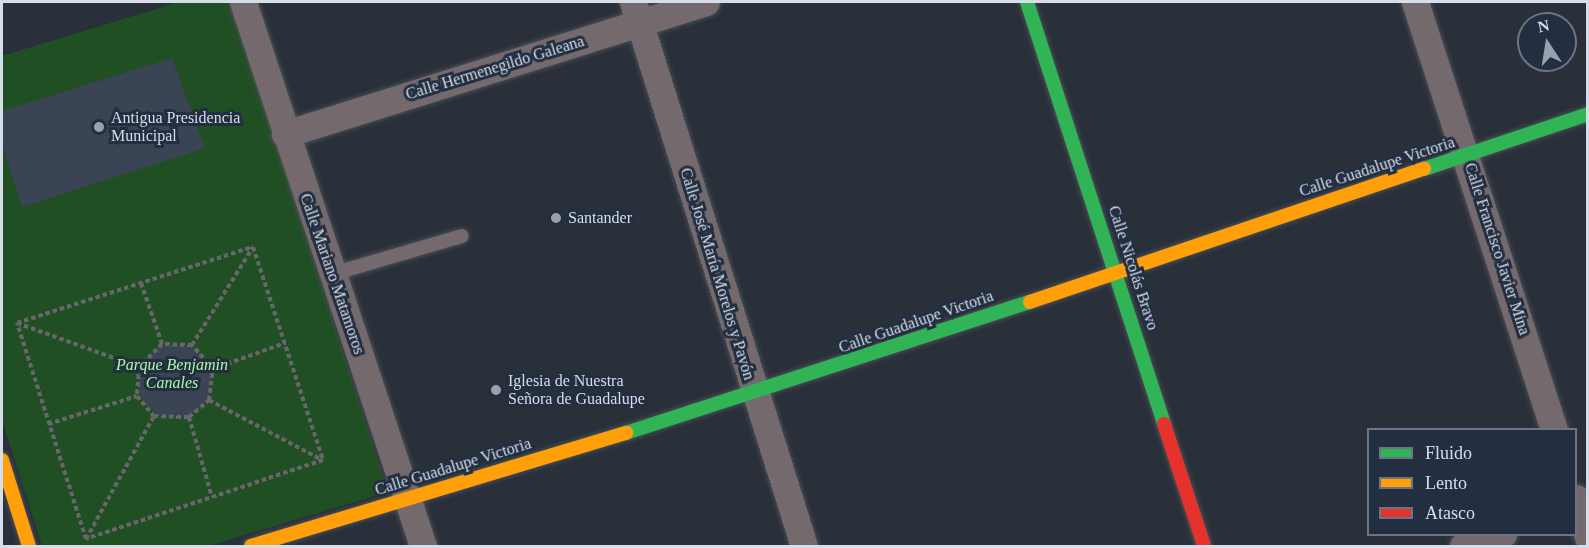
<!DOCTYPE html>
<meta charset="utf-8">
<style>
body{margin:0}
#map{position:relative;width:1589px;height:548px;overflow:hidden;background:#2a303a;font-family:"Times New Roman",serif}
div>[style]{position:absolute}
.green>*{inset:0;background:#214f24}
.building>*{inset:0;background:#3b4454}
.round{border-radius:50%}
.path>*{height:4px;margin-top:-2px;transform-origin:0;background:repeating-linear-gradient(90deg,#68666a 0 4.5px,transparent 0 7.5px)}
.roads{filter:drop-shadow(0 0 2px #474d54) drop-shadow(0 0 2px #474d54)}
.lane>*{height:14px;margin:-7px;padding:0 7px;transform-origin:7px;border-radius:7px;background:#746a6d}
.street>*{height:27px;margin:-13.5px;padding:0 13.5px;transform-origin:13.5px;border-radius:13.5px;background:#746a6d}
.fast>*{height:14px;margin:-7px;padding:0 7px;transform-origin:7px;border-radius:7px;background:#30b455}
.slow>*{height:14px;margin:-7px;padding:0 7px;transform-origin:7px;border-radius:7px;background:#ff9f0a}
.jam>*{height:14px;margin:-7px;padding:0 7px;transform-origin:7px;border-radius:7px;background:#e5322d}
.dots>*{width:16px;height:16px;translate:-50% -50%;box-sizing:border-box;border:3px solid #232f41;border-radius:50%}
span{translate:-50% -50%;white-space:nowrap;text-align:center;line-height:1.15;-webkit-text-stroke:6px #232f41;paint-order:stroke}
.street-label{font-size:16px;color:#d6deea}
.poi-label{font-size:16px;color:#d6deea}
.left{translate:0 -50%;text-align:left}
.park-label{font-size:16px;color:#a9faa6;font-style:italic}
.frame{position:absolute;inset:0;border:3px solid #d6deea;pointer-events:none}
.legend{position:absolute;left:1367px;top:428px;width:210px;height:108px;box-sizing:border-box;background:#232f41;border:2px solid #6b7585;margin:0;padding:8px 10px;list-style:none;font-size:18px;color:#d6deea}
.legend li{display:flex;align-items:center;gap:12px;height:30px}
.legend b{width:30px;border:2px solid #6b7585}
.north{position:absolute;left:1517px;top:12px;width:60px;height:60px;box-sizing:border-box;background:#232f41;border:2px solid #6b7585;border-radius:50%;rotate:348deg;font-size:16px;font-weight:700;line-height:24px;text-align:center;color:#d6deea}
.north::after{content:'';display:block;margin:auto;width:21px;height:27px;background:#9aa1ac;clip-path:polygon(50% 0,100% 100%,50% 72%,0 100%)}
</style>
<div id="map">
<div class="green">
<i style="clip-path:polygon(179px 2px,232px 2px,388px 492px,208px 546px,42px 546px,2px 420px,2px 56px)"></i>
</div>
<div class="building">
<i style="clip-path:polygon(172px 58px,205px 148px,22px 207px,2px 143px,2px 111px)"></i>
<i class="round" style="left:138px;top:344px;width:74px;height:74px"></i>
</div>
<div class="path">
<i style="left:253px;top:247px;width:224px;rotate:71.8deg"></i>
<i style="left:323px;top:460px;width:250px;rotate:161.6deg"></i>
<i style="left:86px;top:539px;width:227px;rotate:-107.7deg"></i>
<i style="left:17px;top:323px;width:248px;rotate:-17.9deg"></i>
<i style="left:141px;top:283px;width:65px;rotate:71deg"></i>
<i style="left:17px;top:323px;width:130px;rotate:19.8deg"></i>
<i style="left:139px;top:367px;width:29px;rotate:94deg"></i>
<i style="left:137px;top:396px;width:26px;rotate:50deg"></i>
<i style="left:154px;top:416px;width:35px;rotate:2deg"></i>
<i style="left:189px;top:417px;width:26px;rotate:-40deg"></i>
<i style="left:209px;top:400px;width:31px;rotate:-83deg"></i>
<i style="left:213px;top:369px;width:32px;rotate:-131deg"></i>
<i style="left:192px;top:345px;width:30px;rotate:-178deg"></i>
<i style="left:162px;top:344px;width:33px;rotate:135deg"></i>
<i style="left:192px;top:345px;width:115px;rotate:-58.1deg"></i>
<i style="left:213px;top:369px;width:77px;rotate:-19.9deg"></i>
<i style="left:209px;top:400px;width:128px;rotate:28deg"></i>
<i style="left:189px;top:417px;width:83px;rotate:74deg"></i>
<i style="left:48px;top:424px;width:93px;rotate:-17.5deg"></i>
<i style="left:86px;top:539px;width:141px;rotate:-61.1deg"></i>
</div>
<div class="roads">
<div class="lane">
<i style="left:332px;top:274px;width:135px;rotate:-16.3deg"></i>
</div>
<div class="street">
<i style="left:243px;top:2px;width:573px;rotate:71.69deg"></i>
<i style="left:633px;top:2px;width:570px;rotate:72.55deg"></i>
<i style="left:1415px;top:2px;width:450px;rotate:72deg"></i>
<i style="left:285px;top:134px;width:441px;rotate:-17.4deg"></i>
<i style="left:1576px;top:498px;width:41px;rotate:72.9deg"></i>
<i style="left:1463px;top:546px;width:42px;rotate:-16.7deg"></i>
</div>
<div class="fast">
<i style="left:1027px;top:2px;width:444px;rotate:72deg"></i>
<i style="left:1424px;top:169px;width:173px;rotate:-18.5deg"></i>
<i style="left:626px;top:433px;width:425px;rotate:-18deg"></i>
</div>
<div class="slow">
<i style="left:1030px;top:302px;width:416px;rotate:-18.7deg"></i>
<i style="left:2px;top:460px;width:90px;rotate:72.6deg"></i>
<i style="left:251px;top:546px;width:392px;rotate:-16.8deg"></i>
</div>
<div class="jam">
<i style="left:1164px;top:424px;width:128px;rotate:71.8deg"></i>
</div>
</div>
<div class="dots">
<i style="left:99px;top:127px;background:#9aa1ac"></i>
<i style="left:556px;top:218px;background:#9aa1ac"></i>
<i style="left:496px;top:390px;background:#9aa1ac"></i>
</div>
<div class="street-label">
<span style="left:495px;top:68px;rotate:-17deg">Calle Hermenegildo Galeana</span>
<span style="left:1377px;top:167px;rotate:-18deg">Calle Guadalupe Victoria</span>
<span style="left:1497px;top:249px;rotate:72deg">Calle Francisco Javier Mina</span>
<span style="left:1133px;top:268px;rotate:72deg">Calle Nicolás Bravo</span>
<span style="left:332px;top:274px;rotate:71deg">Calle Mariano Matamoros</span>
<span style="left:717px;top:274px;rotate:73deg">Calle José María Morelos y Pavón</span>
<span style="left:916px;top:322px;rotate:-19deg">Calle Guadalupe Victoria</span>
<span style="left:453px;top:467px;rotate:-17deg">Calle Guadalupe Victoria</span>
</div>
<div class="poi-label">
<span class="left" style="left:111px;top:127px">Antigua Presidencia<br>Municipal</span>
<span class="left" style="left:568px;top:218px">Santander</span>
<span class="left" style="left:508px;top:390px">Iglesia de Nuestra<br>Señora de Guadalupe</span>
</div>
<div class="park-label">
<span style="left:172px;top:374px">Parque Benjamin<br>Canales</span>
</div>
<div class="frame"></div>
<ul class="legend">
<li><b style="height:8px;background:#30b455"></b>Fluido</li>
<li><b style="height:8px;background:#ff9f0a"></b>Lento</li>
<li><b style="height:8px;background:#e5322d"></b>Atasco</li>
</ul>
<div class="north">N</div>
</div>
